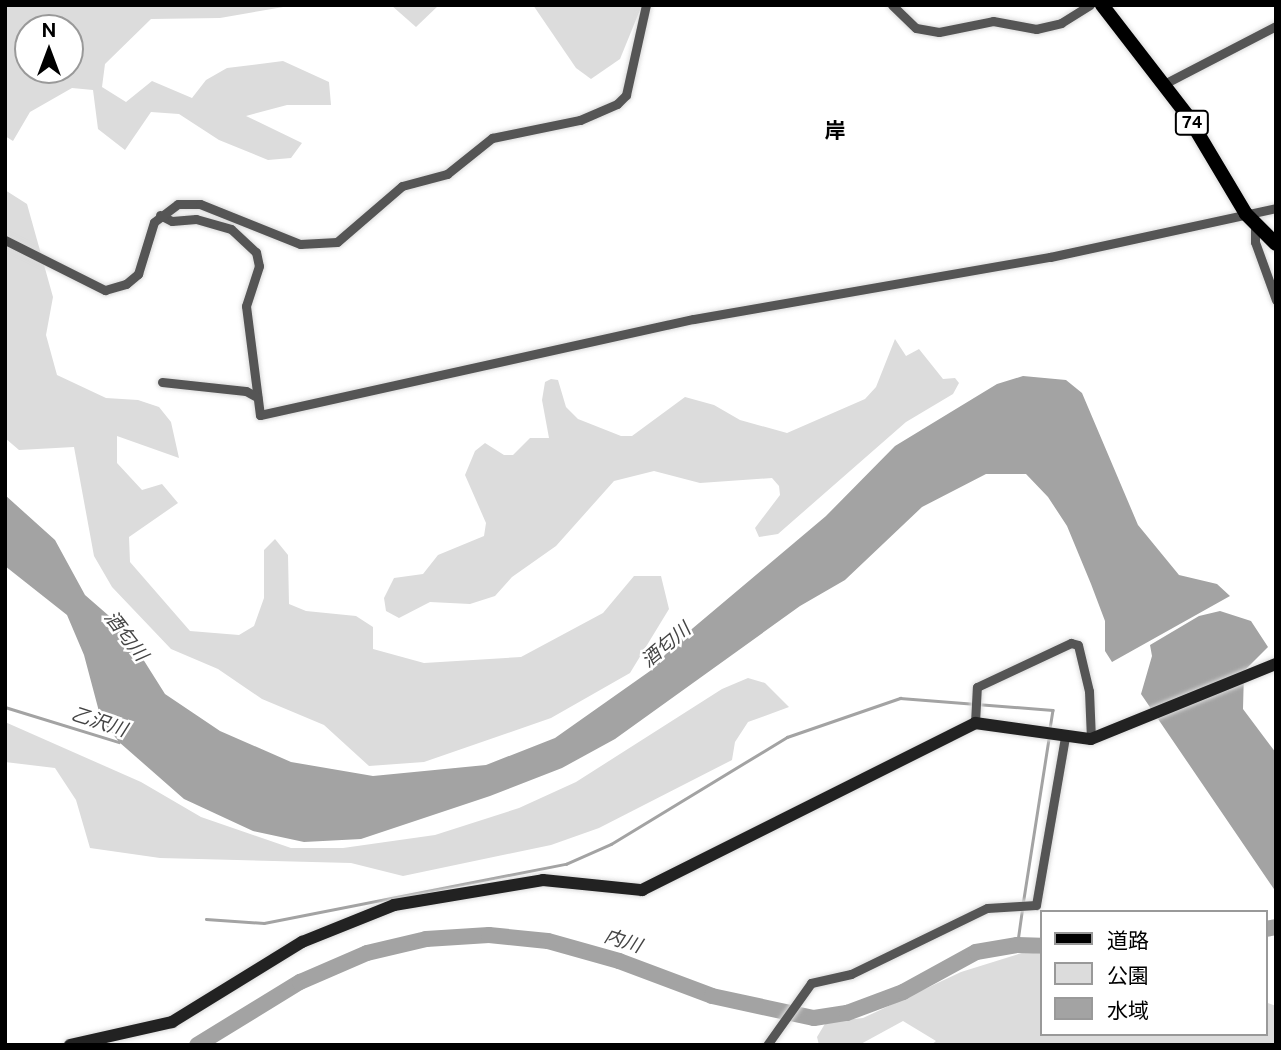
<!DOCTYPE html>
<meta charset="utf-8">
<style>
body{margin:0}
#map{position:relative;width:1281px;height:1050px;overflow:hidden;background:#fff;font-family:"Public Sans","Noto Sans JP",sans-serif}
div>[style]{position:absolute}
.green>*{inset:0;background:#dcdcdc}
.water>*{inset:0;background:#a3a3a3}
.stream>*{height:2.5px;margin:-1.25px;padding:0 1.25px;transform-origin:1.25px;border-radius:1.25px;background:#a3a3a3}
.river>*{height:16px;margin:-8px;padding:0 8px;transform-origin:8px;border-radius:8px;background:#a3a3a3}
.roads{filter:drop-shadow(0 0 2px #dbdbdb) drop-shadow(0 0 2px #dbdbdb)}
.street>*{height:9px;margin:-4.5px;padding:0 4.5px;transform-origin:4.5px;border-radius:4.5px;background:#555}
.secondary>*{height:12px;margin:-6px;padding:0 6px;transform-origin:6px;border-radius:6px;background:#222}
.primary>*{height:14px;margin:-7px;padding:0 7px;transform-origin:7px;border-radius:7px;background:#000}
span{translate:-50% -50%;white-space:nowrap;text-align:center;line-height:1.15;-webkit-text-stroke:5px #fff;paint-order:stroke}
.shield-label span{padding:2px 5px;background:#fff;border:2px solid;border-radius:5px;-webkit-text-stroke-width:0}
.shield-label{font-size:16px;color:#000;font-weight:700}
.water-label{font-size:19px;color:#444;font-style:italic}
.quarter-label{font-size:21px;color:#000;font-weight:700}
.frame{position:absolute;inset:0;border:7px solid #000;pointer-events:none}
.legend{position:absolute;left:1040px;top:910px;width:228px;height:126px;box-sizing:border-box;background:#fff;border:2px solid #999;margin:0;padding:9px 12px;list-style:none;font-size:21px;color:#000}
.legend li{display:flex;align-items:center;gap:14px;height:35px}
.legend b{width:35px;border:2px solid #999}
.north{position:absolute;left:14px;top:14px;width:70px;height:70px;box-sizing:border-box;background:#fff;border:2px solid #999;border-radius:50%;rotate:0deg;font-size:19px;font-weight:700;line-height:28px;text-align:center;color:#000}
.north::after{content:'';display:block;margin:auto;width:24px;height:32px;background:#000;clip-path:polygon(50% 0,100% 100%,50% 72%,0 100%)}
</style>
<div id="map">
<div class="green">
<i style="clip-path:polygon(evenodd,5px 5px,295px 5px,220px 18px,151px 19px,105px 64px,102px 87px,126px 102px,152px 81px,192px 98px,206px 80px,227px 68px,283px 61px,329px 82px,331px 105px,287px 105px,246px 116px,302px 143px,291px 158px,268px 160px,219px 140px,179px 114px,151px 112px,125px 150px,98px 129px,93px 90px,72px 88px,30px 112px,13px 141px,5px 136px,5px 5px,70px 28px,70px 70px,28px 70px,28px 28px,70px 28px)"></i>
<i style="clip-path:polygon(391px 5px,439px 5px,416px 27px)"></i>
<i style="clip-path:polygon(533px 5px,642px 5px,620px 59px,591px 79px,576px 68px)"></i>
<i style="clip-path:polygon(5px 190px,27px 204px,53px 297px,46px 335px,57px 375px,106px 398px,138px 400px,159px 407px,171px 422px,179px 458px,117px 436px,117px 463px,142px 490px,162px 484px,178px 503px,129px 537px,130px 562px,190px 631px,239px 635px,254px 626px,264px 598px,264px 550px,275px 539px,288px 555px,289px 604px,306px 611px,356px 616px,373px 627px,373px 649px,424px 663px,521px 657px,603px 613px,634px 576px,661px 576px,669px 609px,630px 673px,551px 718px,424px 762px,369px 766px,324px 725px,262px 699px,218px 669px,171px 649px,112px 587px,94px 556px,74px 447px,19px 450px,5px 438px)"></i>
<i style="clip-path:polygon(895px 339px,906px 356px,919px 349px,943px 379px,955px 378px,959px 383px,953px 394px,906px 422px,778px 534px,759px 537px,755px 528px,780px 495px,779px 486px,772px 478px,700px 483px,654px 471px,614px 481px,556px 546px,512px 577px,495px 596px,470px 604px,430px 602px,399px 618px,386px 611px,384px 598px,394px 578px,423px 574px,438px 555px,484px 536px,486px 523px,465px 475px,475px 451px,485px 443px,504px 455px,513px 455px,530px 438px,549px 438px,542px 400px,545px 382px,551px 379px,558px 380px,566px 407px,578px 419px,621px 436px,632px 436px,685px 397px,714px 405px,740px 420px,787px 433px,865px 399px,876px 387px)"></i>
<i style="clip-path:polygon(748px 678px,765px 683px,789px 707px,748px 722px,735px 742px,732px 760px,599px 828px,551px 845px,403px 876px,351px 863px,160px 858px,90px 848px,76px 800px,55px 768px,5px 762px,5px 722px,141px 782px,201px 817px,291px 848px,343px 848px,435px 835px,519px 808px,576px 782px,722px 689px)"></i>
<i style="clip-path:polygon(1025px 952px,1041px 954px,1041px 1034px,1265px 1034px,1265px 1002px,1276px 1006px,1276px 1045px,931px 1045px,936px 1041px,903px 1021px,859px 1045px,819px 1045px,817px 1037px,826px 1022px,863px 1018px,961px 972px)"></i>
</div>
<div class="water">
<i style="clip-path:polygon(1023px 376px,1066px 380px,1082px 393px,1138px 525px,1179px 575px,1217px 584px,1230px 596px,1112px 662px,1105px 651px,1105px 621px,1091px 584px,1067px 526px,1048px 497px,1026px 474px,986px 474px,922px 507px,845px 580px,800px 606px,615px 739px,562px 768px,490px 796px,361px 839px,304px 842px,253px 831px,184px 799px,119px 742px,101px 719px,84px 655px,67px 615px,5px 566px,5px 495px,55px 540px,85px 595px,124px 629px,165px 694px,220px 731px,291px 762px,373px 776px,486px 765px,555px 738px,650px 671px,680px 639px,826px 516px,895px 446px,997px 384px)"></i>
<i style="clip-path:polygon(1220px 611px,1251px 621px,1268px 647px,1244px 671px,1243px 709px,1276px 753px,1276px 892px,1141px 694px,1152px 656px,1150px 645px,1199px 616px)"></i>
</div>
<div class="stream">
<i style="left:5px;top:707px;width:119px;rotate:17.1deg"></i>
<i style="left:1023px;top:902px;width:168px;rotate:-81.1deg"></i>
<i style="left:206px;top:919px;width:58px;rotate:3.9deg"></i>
<i style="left:264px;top:923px;width:308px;rotate:-11.1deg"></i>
<i style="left:566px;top:864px;width:49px;rotate:-24deg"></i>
<i style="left:611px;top:844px;width:206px;rotate:-31.3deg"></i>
<i style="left:787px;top:737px;width:120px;rotate:-19deg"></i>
<i style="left:900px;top:698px;width:153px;rotate:4.5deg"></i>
<i style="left:1053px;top:710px;width:20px;rotate:99deg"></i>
<i style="left:1017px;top:945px;width:36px;rotate:-82deg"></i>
</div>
<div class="river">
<i style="left:1265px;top:929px;width:11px;rotate:-10deg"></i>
<i style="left:197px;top:1045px;width:121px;rotate:-31.5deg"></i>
<i style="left:300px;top:982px;width:73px;rotate:-23.4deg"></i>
<i style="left:367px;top:953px;width:61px;rotate:-13.3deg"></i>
<i style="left:426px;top:939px;width:63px;rotate:-3.6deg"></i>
<i style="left:489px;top:935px;width:59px;rotate:5.8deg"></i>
<i style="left:548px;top:941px;width:74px;rotate:15.7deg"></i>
<i style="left:619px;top:961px;width:99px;rotate:20.6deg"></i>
<i style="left:712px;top:996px;width:104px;rotate:12.2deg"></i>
<i style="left:814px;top:1018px;width:33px;rotate:-9deg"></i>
<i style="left:847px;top:1013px;width:60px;rotate:-20.6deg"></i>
<i style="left:903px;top:992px;width:83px;rotate:-28.7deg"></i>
<i style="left:976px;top:952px;width:42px;rotate:-9.7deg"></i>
<i style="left:1017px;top:945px;width:24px;rotate:2deg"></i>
</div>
<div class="roads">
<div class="street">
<i style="left:892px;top:5px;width:33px;rotate:44deg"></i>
<i style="left:916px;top:28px;width:23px;rotate:10deg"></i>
<i style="left:939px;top:32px;width:55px;rotate:-11.5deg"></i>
<i style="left:993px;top:21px;width:44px;rotate:10.5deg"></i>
<i style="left:1036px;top:29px;width:26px;rotate:-13deg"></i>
<i style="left:1061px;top:23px;width:34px;rotate:-32deg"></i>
<i style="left:1164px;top:84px;width:126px;rotate:-27.4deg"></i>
<i style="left:160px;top:215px;width:13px;rotate:27deg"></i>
<i style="left:172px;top:221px;width:24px;rotate:-5deg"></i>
<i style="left:196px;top:219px;width:36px;rotate:16deg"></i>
<i style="left:231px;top:229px;width:34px;rotate:43deg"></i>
<i style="left:256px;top:252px;width:14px;rotate:78deg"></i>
<i style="left:259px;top:266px;width:42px;rotate:108deg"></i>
<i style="left:246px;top:306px;width:110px;rotate:82.7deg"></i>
<i style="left:260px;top:415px;width:444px;rotate:-12.5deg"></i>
<i style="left:694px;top:319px;width:361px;rotate:-9.9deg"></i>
<i style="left:1050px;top:257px;width:231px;rotate:-12.2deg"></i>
<i style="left:1255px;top:224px;width:18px;rotate:90deg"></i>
<i style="left:1255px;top:242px;width:62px;rotate:70.1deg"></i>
<i style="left:5px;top:240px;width:112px;rotate:26.6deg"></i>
<i style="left:105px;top:290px;width:22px;rotate:-16deg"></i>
<i style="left:126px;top:284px;width:16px;rotate:-40deg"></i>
<i style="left:138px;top:274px;width:54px;rotate:-72.9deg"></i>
<i style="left:154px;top:222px;width:30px;rotate:-37deg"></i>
<i style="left:178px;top:204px;width:22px"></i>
<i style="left:200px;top:204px;width:108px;rotate:21.8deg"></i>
<i style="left:300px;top:244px;width:37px;rotate:-3deg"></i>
<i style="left:337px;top:242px;width:86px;rotate:-40.7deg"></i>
<i style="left:402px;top:186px;width:47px;rotate:-14.9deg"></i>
<i style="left:447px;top:174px;width:58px;rotate:-38.7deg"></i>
<i style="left:492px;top:138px;width:90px;rotate:-11.6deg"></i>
<i style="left:580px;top:120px;width:40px;rotate:-23.4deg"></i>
<i style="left:617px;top:104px;width:13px;rotate:-45deg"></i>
<i style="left:626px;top:95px;width:92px;rotate:-77.5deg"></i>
<i style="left:162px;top:382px;width:84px;rotate:6.1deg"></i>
<i style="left:246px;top:391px;width:13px;rotate:29deg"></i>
<i style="left:975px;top:723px;width:36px;rotate:-87deg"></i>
<i style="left:977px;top:687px;width:104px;rotate:-25.1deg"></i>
<i style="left:1071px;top:643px;width:7px;rotate:16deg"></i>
<i style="left:1078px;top:645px;width:47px;rotate:76.6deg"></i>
<i style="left:1089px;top:691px;width:48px;rotate:87.6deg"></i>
<i style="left:767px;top:1045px;width:76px;rotate:-54.6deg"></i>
<i style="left:811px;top:983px;width:41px;rotate:-12.7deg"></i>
<i style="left:851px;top:974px;width:151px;rotate:-25.9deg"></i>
<i style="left:987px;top:908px;width:49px;rotate:-3.5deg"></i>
<i style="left:1036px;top:905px;width:170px;rotate:-80.2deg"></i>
</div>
<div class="secondary">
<i style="left:70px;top:1045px;width:105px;rotate:-12.7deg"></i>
<i style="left:172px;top:1022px;width:153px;rotate:-31.6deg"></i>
<i style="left:302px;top:942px;width:99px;rotate:-21.9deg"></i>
<i style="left:394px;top:905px;width:151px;rotate:-9.5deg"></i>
<i style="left:543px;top:880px;width:100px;rotate:5.8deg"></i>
<i style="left:642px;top:890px;width:373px;rotate:-26.6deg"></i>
<i style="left:975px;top:723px;width:117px;rotate:7.9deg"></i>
<i style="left:1091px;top:739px;width:200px;rotate:-22.1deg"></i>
</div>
<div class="primary">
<i style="left:1102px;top:5px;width:139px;rotate:52.3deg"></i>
<i style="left:1187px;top:115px;width:115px;rotate:59.2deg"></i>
<i style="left:1246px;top:214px;width:42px;rotate:45deg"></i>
</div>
</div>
<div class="shield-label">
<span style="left:1192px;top:123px">74</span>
</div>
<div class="water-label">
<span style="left:126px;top:636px;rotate:52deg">酒匂川</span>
<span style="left:666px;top:645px;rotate:-40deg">酒匂川</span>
<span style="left:99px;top:722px;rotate:18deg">乙沢川</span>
<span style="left:623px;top:941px;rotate:18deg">内川</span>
</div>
<div class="quarter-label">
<span style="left:835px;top:131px">岸</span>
</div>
<div class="frame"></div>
<ul class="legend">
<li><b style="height:9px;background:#000"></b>道路</li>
<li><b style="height:19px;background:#dcdcdc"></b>公園</li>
<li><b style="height:19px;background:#a3a3a3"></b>水域</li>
</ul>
<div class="north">N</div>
</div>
